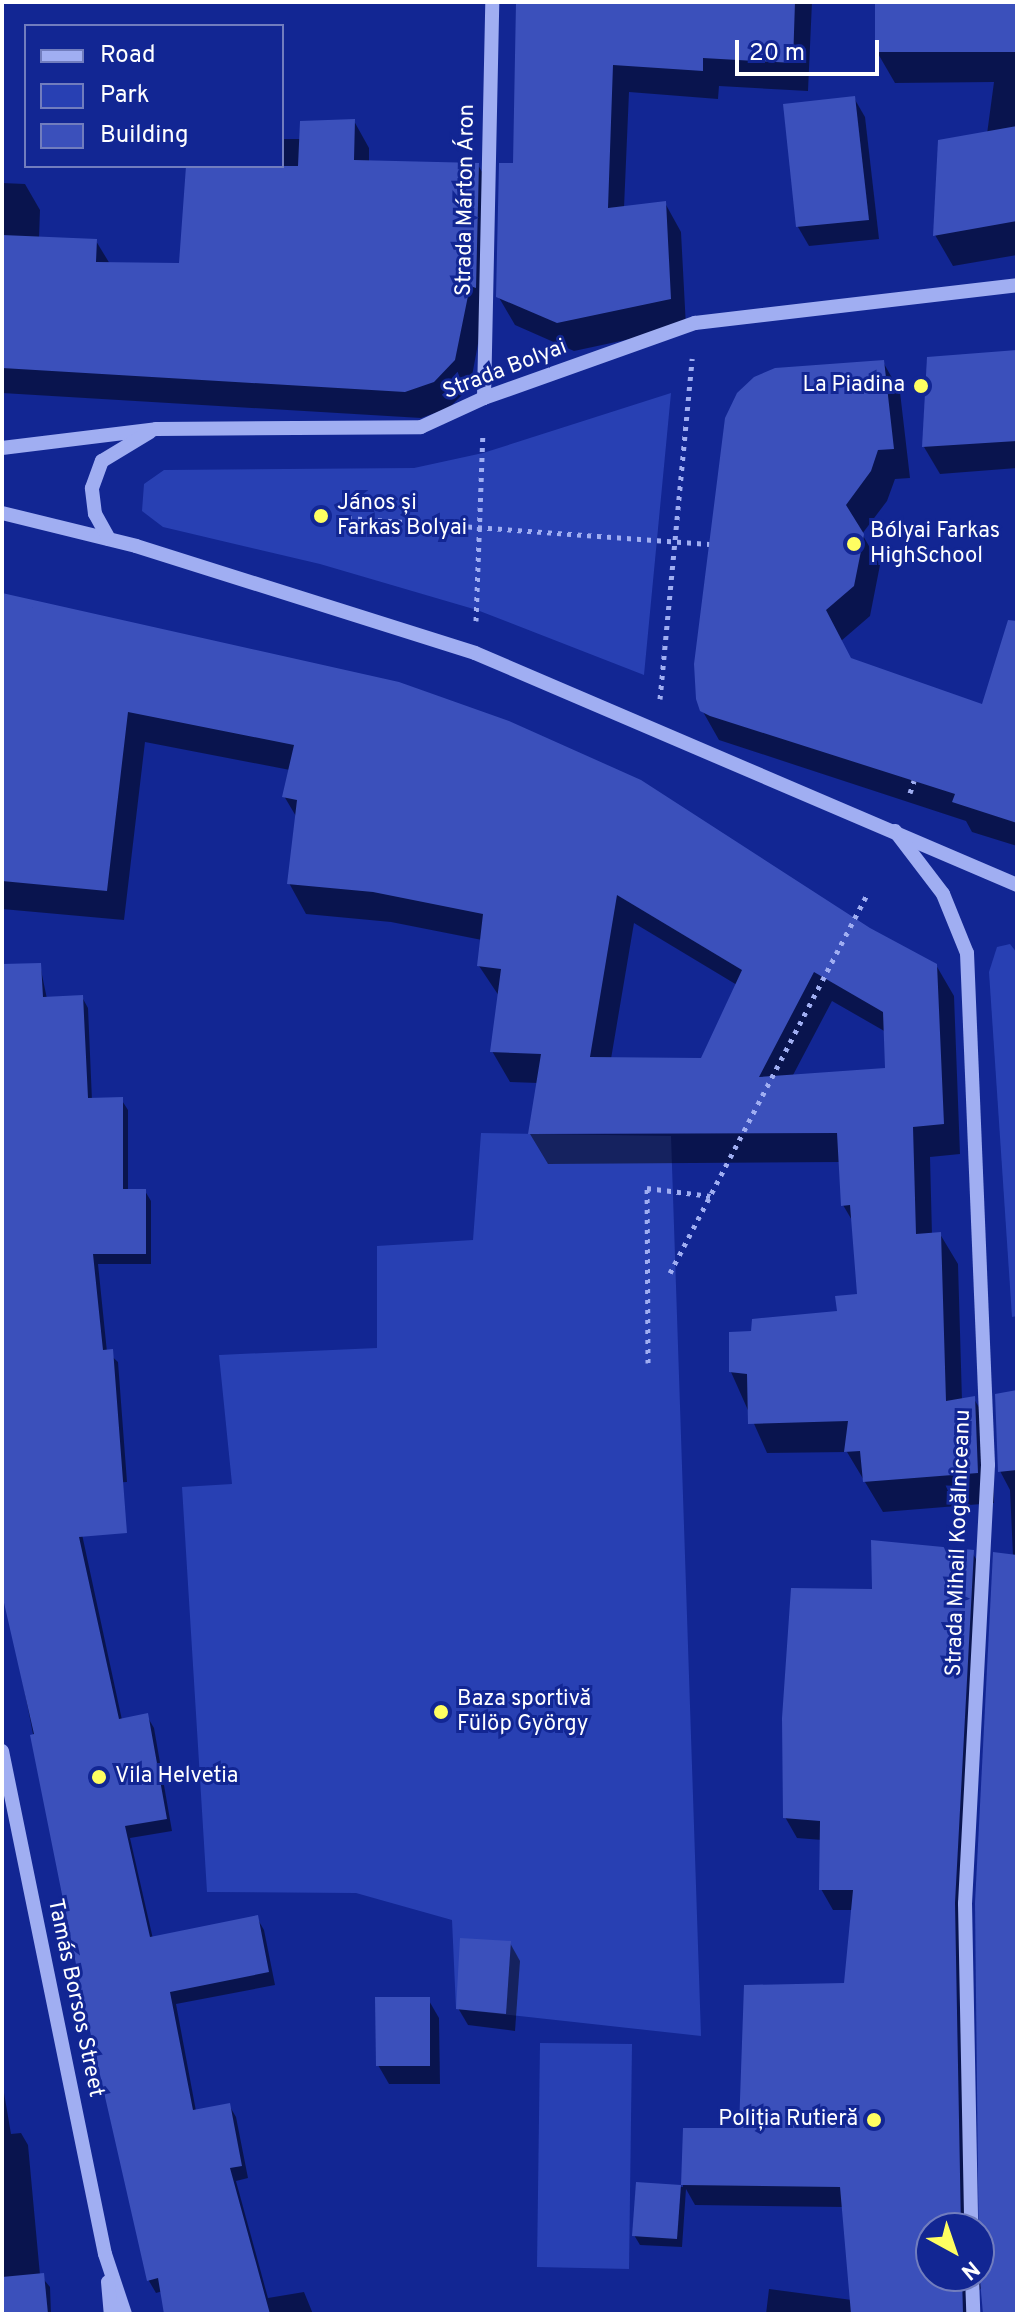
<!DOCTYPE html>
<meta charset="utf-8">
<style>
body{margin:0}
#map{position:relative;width:1019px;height:2316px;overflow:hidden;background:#122693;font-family:Overpass,sans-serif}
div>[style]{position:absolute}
.green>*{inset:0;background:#2840b3}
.shadow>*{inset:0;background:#0007}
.building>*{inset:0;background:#3b50bb}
.path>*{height:5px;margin-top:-2.5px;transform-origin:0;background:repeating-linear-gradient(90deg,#a0aef2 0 4px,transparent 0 10px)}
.minor>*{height:14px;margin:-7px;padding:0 7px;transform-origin:7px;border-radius:7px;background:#a0aef2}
.dots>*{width:22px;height:22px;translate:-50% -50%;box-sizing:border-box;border:4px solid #122693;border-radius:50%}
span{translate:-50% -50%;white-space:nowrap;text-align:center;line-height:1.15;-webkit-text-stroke:6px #122693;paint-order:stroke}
.street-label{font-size:22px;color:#fff}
.poi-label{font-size:22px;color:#fff}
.right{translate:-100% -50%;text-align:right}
.left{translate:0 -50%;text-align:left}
.frame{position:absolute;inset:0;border:4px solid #fff;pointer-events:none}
.legend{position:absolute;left:24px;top:24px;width:260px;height:144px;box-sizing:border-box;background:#122693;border:2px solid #717dbe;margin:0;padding:10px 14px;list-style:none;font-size:24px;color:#fff}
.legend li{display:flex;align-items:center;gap:16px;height:40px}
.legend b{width:40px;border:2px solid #717dbe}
.north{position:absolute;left:915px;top:2212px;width:80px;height:80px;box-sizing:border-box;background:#122693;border:2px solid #717dbe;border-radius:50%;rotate:140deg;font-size:22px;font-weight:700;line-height:32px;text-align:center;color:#fff}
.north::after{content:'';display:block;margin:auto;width:28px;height:36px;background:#fffe61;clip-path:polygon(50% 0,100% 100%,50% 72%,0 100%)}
.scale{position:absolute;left:735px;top:40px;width:144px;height:36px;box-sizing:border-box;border:4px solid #fff;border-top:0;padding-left:10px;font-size:24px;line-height:28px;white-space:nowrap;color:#fff;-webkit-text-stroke:6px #122693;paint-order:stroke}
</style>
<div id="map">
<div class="green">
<i style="clip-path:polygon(671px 393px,644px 675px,477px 610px,320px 564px,163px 527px,142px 511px,144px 484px,164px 470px,414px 468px,483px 453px)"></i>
<i style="clip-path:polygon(1010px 944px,1017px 953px,1017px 1316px,1012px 1317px,989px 972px,997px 947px)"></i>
<i style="clip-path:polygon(481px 1133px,671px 1136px,701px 2036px,456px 2009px,452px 1920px,356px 1893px,207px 1892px,182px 1487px,232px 1484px,219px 1355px,377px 1348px,377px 1246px,473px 1240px)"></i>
<i style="clip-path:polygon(540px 2043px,632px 2044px,629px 2269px,537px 2267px)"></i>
</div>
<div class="shadow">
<i style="clip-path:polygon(518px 2px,812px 2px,808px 91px,719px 86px,718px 99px,629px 92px,624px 208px,665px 203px,681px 232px,686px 327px,574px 351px,515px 325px,498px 296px,514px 165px)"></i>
<i style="clip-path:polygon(877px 2px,1017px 2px,1017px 255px,953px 266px,935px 235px,987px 134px,994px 82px,895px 83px,877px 52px)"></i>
<i style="clip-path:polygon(854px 98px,865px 117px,879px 239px,809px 246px,798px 227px,785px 106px)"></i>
<i style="clip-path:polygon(354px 121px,369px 148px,369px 163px,478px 165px,493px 191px,484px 311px,470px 387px,449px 408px,421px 418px,2px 393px,2px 183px,25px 184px,40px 210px,39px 239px,96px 241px,110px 264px,181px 265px,188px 166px,282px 166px,282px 139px,301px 139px)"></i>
<i style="clip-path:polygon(1017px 352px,1017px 468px,940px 474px,924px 447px)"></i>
<i style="clip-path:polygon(883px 362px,900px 392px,910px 478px,895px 479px,887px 501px,862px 534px,880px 565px,870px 616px,841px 641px,851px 660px,983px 707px,1017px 696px,1017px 846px,972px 832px,966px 821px,719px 740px,702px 710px)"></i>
<i style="clip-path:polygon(evenodd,2px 595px,398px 684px,936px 965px,954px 996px,960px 1154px,930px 1157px,932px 1235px,940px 1234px,958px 1264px,962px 1400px,974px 1399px,992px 1429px,994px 1503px,883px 1512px,847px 1452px,767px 1453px,731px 1372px,753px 1332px,839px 1313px,859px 1296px,853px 1222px,843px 1205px,841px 1162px,548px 1164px,530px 1134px,538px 1083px,510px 1082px,492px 1051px,499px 996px,479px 966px,482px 940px,391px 922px,306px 914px,289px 883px,297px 818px,284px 796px,290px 770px,145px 742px,124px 920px,2px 909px,2px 595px,634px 923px,737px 985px,702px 1060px,611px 1059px,634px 923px,2px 595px,832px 1001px,886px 1032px,887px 1070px,792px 1077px,832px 1001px)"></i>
<i style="clip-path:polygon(40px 965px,47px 999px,82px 997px,88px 1008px,92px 1100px,121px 1099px,128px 1110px,128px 1191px,145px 1191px,151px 1201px,151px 1264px,98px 1264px,107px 1352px,118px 1362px,127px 1482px,2px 1489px,2px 966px)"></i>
<i style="clip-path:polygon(1017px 1392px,1017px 2314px,985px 2314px,984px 2285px,973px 2297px,973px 2314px,766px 2314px,769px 2289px,852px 2300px,844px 2207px,695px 2205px,686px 2189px,682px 2247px,640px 2245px,634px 2235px,638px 2184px,683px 2187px,685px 2130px,740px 2130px,845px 1985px,853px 1910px,833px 1910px,821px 1889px,822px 1840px,797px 1838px,785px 1817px,874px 1591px,972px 1552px,984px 1573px,966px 1925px,971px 2228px,931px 2228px,931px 2276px,979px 2276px,1013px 1556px,1010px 1490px,1000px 1471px)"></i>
<i style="clip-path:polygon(80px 1525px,122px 1720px,147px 1716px,154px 1728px,172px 1831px,130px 1838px,153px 1939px,257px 1918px,264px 1930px,275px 1985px,176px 2004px,196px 2111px,229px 2105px,236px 2117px,248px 2178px,236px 2181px,268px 2298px,304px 2292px,313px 2314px,166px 2314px,163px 2291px,156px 2293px,149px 2281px,87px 2009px,2px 1576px,2px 1534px)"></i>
<i style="clip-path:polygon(510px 1943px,520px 1961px,515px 2031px,468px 2025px,458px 2008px)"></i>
<i style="clip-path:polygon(428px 1999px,439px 2018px,440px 2084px,389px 2084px,378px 2065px)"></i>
<i style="clip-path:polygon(2px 2081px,11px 2134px,21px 2133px,28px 2145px,40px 2275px,50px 2287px,51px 2314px,2px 2314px)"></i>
</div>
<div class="building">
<i style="clip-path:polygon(516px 2px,795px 2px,793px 63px,703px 58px,703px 71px,613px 65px,608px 208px,666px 201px,671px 299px,557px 323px,496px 297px,499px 163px,513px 163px)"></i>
<i style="clip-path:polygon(875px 2px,1017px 2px,1017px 52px,875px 52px)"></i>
<i style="clip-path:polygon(855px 96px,869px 220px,796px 227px,783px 104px)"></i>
<i style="clip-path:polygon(355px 119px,354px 160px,479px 163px,476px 288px,470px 286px,455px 360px,434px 382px,405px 392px,2px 368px,2px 235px,97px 239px,96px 262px,179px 263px,186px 166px,298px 166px,300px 121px)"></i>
<i style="clip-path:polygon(1017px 126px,1017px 221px,933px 236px,938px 140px)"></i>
<i style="clip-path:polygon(1017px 350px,1017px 441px,922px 447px,927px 357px)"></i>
<i style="clip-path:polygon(884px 360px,894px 449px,878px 450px,871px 471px,846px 505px,864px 534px,863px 541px,854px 586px,826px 610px,851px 658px,982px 704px,1008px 620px,1017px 621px,1017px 823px,952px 802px,955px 794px,710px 716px,700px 711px,696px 699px,694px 664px,725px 418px,737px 393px,754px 377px,775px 368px)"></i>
<i style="clip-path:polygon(evenodd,2px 593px,399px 682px,509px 721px,641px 780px,870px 928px,937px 964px,944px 1124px,913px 1127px,916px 1234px,941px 1232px,946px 1401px,975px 1396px,978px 1473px,863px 1482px,860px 1451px,844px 1452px,848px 1421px,748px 1424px,747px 1374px,729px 1372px,729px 1332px,751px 1331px,752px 1319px,837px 1311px,835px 1296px,857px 1294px,850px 1205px,841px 1206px,837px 1133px,528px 1134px,541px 1054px,490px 1052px,501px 969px,477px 966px,483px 914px,373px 892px,287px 884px,297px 800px,282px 797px,294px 745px,128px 712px,107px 891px,2px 881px,2px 593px,617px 895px,742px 970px,701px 1058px,590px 1057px,617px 895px,2px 593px,814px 972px,883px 1012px,885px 1068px,759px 1077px,814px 972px)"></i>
<i style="clip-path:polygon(41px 963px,43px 997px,83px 995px,88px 1098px,123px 1097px,123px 1189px,146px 1189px,146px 1254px,93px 1254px,103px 1350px,113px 1349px,127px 1533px,79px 1537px,119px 1719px,148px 1713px,167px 1819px,125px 1826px,150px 1937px,258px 1915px,269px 1972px,170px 1992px,193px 2110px,230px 2103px,242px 2166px,230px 2168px,270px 2314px,164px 2314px,158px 2278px,147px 2281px,85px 2009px,30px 1735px,34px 1734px,2px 1594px,2px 964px)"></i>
<i style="clip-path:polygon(1017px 1390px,1017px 1470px,998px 1472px,995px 1394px)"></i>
<i style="clip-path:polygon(871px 1540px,974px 1550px,955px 1903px,961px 2228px,931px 2228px,931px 2276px,962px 2276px,963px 2314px,851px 2314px,840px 2187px,681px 2185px,683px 2128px,739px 2128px,744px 1985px,844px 1983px,853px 1890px,819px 1890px,820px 1821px,783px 1818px,782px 1718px,791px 1588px,872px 1589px)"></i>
<i style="clip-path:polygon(993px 1552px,1017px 1555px,1017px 2314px,983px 2314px,979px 2269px,975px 1903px)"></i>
<i style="clip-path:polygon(460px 1938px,511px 1941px,506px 2014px,456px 2009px)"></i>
<i style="clip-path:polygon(375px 1997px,430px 1997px,430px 2066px,376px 2066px)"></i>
<i style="clip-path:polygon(636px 2182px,681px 2185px,677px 2239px,632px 2236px)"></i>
<i style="clip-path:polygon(44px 2273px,48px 2314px,2px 2314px,2px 2277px)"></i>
</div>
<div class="path">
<i style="left:348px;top:518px;width:362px;rotate:4.1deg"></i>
<i style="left:476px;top:621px;width:189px;rotate:-87.9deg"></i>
<i style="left:660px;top:699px;width:342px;rotate:-84.6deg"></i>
<i style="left:910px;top:793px;width:13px;rotate:-72deg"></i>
<i style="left:670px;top:1273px;width:429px;rotate:-62.5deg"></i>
<i style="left:648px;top:1363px;width:175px;rotate:-90.3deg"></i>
<i style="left:647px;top:1188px;width:64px;rotate:7.2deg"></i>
</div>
<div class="minor">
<i style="left:484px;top:398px;width:396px;rotate:-88.8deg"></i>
<i style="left:2px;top:448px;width:155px;rotate:-7deg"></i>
<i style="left:156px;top:429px;width:265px;rotate:-0.4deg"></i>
<i style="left:421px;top:427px;width:69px;rotate:-24.7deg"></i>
<i style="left:484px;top:398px;width:224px;rotate:-19.6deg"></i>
<i style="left:695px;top:323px;width:324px;rotate:-6.7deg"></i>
<i style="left:2px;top:513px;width:138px;rotate:13.8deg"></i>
<i style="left:136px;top:546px;width:355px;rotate:17.5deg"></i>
<i style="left:475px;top:653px;width:590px;rotate:23.17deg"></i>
<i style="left:109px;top:539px;width:29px;rotate:-119deg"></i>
<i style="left:95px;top:514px;width:26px;rotate:-97deg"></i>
<i style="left:92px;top:488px;width:29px;rotate:-70deg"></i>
<i style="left:102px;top:461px;width:56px;rotate:-31.1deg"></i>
<i style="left:895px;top:831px;width:79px;rotate:52.7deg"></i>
<i style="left:943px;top:894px;width:64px;rotate:67.9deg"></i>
<i style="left:967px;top:953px;width:512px;rotate:87.65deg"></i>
<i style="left:988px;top:1465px;width:439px;rotate:93deg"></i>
<i style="left:965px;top:1903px;width:325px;rotate:88.9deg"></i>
<i style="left:2px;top:1751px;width:513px;rotate:78.43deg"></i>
<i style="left:105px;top:2254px;width:63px;rotate:71.6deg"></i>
<i style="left:972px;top:2276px;width:38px;rotate:88deg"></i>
<i style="left:108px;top:2282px;width:32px;rotate:85deg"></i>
</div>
<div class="dots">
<i style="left:921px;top:386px;background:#fffe61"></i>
<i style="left:321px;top:516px;background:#fffe61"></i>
<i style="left:854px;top:544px;background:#fffe61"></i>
<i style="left:441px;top:1712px;background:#fffe61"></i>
<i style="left:99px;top:1777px;background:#fffe61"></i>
<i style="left:874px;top:2120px;background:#fffe61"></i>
</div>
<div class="street-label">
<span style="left:466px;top:200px;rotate:-89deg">Strada Márton Áron</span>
<span style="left:505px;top:370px;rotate:-21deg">Strada Bolyai</span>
<span style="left:959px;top:1543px;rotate:-88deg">Strada Mihail Kogălniceanu</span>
<span style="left:75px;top:1998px;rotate:78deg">Tamás Borsos Street</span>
</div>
<div class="poi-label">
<span class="right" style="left:905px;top:386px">La Piadina</span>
<span class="left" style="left:337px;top:516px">János și<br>Farkas Bolyai</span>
<span class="left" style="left:870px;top:544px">Bólyai Farkas<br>HighSchool</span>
<span class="left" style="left:457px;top:1712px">Baza sportivă<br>Fülöp György</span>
<span class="left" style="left:115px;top:1777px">Vila Helvetia</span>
<span class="right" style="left:858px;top:2120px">Poliția Rutieră</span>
</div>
<div class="frame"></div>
<ul class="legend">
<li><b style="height:10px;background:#a0aef2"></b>Road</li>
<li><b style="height:22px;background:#2840b3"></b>Park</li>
<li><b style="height:22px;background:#3b50bb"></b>Building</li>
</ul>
<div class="north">N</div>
<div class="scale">20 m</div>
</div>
